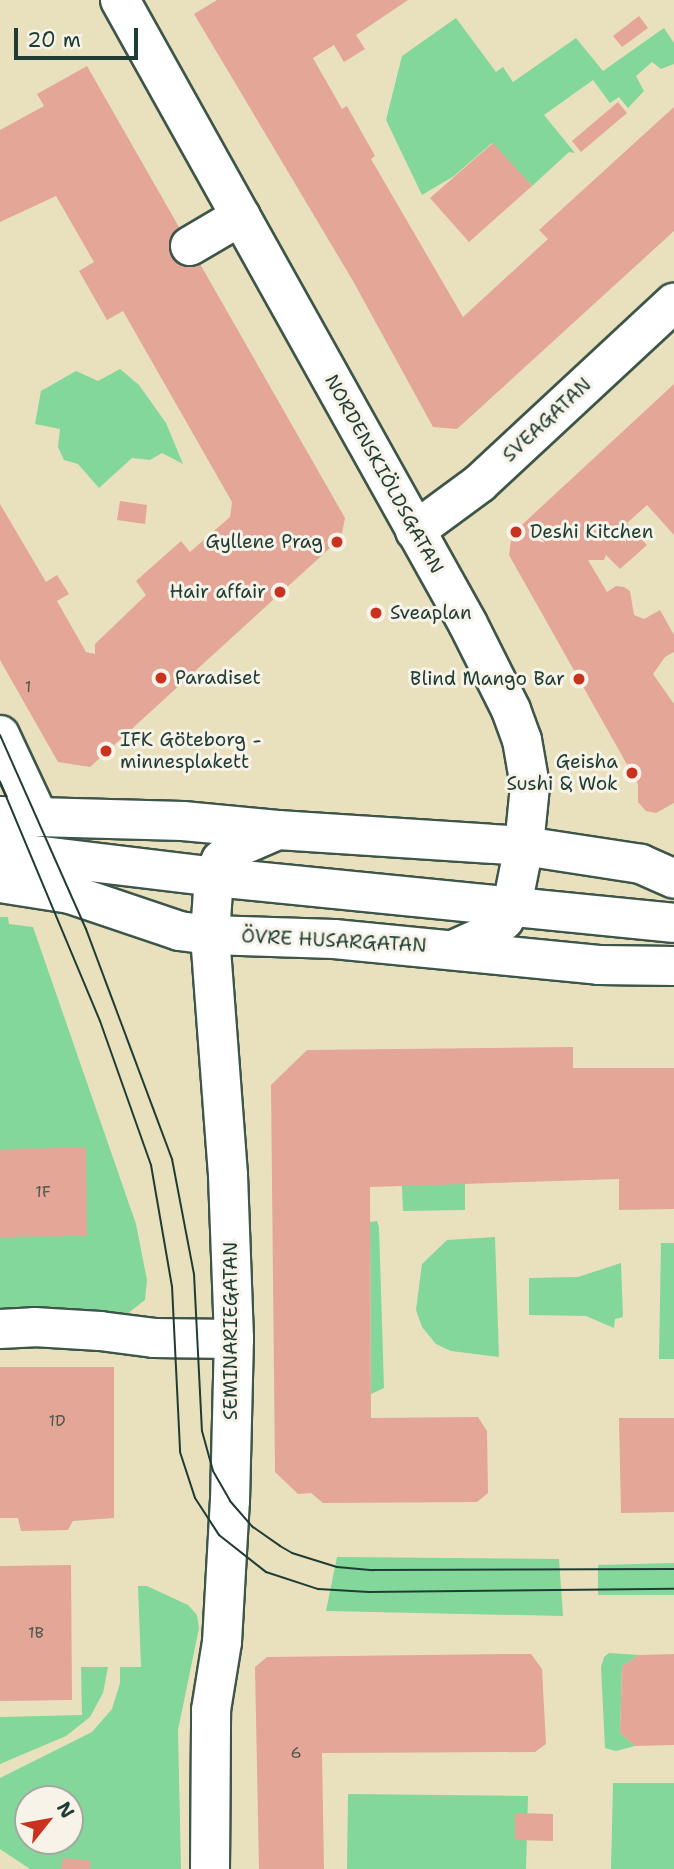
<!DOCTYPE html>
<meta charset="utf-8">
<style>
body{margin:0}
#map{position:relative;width:674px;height:1869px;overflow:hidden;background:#e9e1bd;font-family:"Shantell Sans",sans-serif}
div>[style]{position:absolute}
.green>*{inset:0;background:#83d79a}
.building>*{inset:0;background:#e3a697}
.roads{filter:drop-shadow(2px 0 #3d5649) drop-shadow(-2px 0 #3d5649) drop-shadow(0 2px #3d5649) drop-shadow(0 -2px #3d5649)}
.minor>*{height:38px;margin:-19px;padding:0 19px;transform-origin:19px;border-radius:19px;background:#fff}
.major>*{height:38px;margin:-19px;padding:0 19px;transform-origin:19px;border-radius:19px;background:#fff}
.tram>*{height:2px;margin:-1px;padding:0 1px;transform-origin:1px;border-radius:1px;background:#1f3d34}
.dots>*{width:19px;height:19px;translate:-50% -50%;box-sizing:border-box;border:4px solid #f7f3e8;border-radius:50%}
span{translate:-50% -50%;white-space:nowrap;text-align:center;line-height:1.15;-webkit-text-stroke:6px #f7f3e8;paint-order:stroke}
.number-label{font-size:16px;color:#50574d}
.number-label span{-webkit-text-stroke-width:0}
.street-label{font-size:19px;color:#1f3d34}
.poi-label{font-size:19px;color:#1f3d34}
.left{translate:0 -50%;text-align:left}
.right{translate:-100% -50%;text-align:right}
.north{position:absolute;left:14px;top:1785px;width:70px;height:70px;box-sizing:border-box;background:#f7f3e8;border:2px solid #a1aaa0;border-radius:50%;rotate:59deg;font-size:19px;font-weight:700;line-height:28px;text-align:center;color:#1f3d34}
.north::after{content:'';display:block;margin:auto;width:24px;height:32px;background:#c8321e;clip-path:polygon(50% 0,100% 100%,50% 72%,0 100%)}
.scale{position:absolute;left:14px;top:28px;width:124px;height:32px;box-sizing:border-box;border:4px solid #1f3d34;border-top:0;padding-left:9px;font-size:21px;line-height:24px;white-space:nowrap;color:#1f3d34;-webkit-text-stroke:5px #f7f3e8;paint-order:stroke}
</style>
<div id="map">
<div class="green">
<div style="clip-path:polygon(456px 18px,496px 72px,503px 67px,513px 82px,576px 38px,603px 71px,664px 28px,674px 43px,674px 64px,661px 69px,652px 62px,636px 76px,644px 91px,628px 108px,619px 97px,610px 103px,593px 80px,544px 115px,575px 153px,569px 152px,532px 186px,492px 143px,454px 176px,422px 195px,386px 120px,402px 56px)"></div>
<div style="clip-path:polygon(120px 369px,139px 385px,166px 423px,183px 464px,162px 453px,150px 460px,132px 458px,99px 488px,78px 464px,64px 460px,58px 447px,60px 429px,35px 424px,41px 391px,76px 371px,98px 381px)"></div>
<div style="clip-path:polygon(0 917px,8px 917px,9px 924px,33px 927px,136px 1224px,147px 1280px,145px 1300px,127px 1314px,99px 1310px,0 1309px)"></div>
<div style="clip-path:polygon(465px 1183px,465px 1210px,403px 1211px,402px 1185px)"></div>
<div style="clip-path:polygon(377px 1221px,379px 1227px,384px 1388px,371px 1394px,370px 1222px)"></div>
<div style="clip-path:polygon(495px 1237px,499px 1357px,451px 1351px,436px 1344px,422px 1327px,416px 1310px,422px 1264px,447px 1240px)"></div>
<div style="clip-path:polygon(661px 1243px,674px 1243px,674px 1359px,659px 1359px)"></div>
<div style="clip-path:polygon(621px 1263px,623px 1317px,615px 1319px,614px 1328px,586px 1316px,529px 1315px,529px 1278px,578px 1277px)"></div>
<div style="clip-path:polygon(337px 1557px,559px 1559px,563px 1616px,326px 1611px)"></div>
<div style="clip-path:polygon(674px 1563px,674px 1595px,598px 1595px,598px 1565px)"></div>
<div style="clip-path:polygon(evenodd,138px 1586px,147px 1586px,188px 1605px,197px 1615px,199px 1628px,178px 1730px,181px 1869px,30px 1869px,0 1849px,0 1778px,92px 1732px,112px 1709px,120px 1683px,120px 1667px,141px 1667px,138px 1586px,28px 1799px,70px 1799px,70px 1841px,28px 1841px,28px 1799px)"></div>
<div style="clip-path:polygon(609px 1653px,639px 1655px,622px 1666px,620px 1733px,635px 1746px,616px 1751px,605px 1748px,601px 1667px,604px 1657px)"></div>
<div style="clip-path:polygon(81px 1667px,108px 1667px,103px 1693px,90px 1717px,66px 1736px,0 1764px,0 1717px,82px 1715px)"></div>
<div style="clip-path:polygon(613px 1783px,674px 1783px,674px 1869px,611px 1869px)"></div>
<div style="clip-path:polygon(348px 1794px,528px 1796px,526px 1869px,347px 1869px)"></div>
</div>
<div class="building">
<div style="clip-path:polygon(217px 0,408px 0,356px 35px,365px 49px,344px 62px,334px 45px,313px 58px,342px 109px,347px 106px,375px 156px,371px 159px,463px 317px,548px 239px,539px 230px,674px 107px,674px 231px,457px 429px,433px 427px,353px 281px,194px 14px)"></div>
<div style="clip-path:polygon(639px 16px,648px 28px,622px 47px,613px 36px)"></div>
<div style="clip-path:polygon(87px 66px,345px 518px,341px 538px,90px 767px,58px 762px,0 660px,0 504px,46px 582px,57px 575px,69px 594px,57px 601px,86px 652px,95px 654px,95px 644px,146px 595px,136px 581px,181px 541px,190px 552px,230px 517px,232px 502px,123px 311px,107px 320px,79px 271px,94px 262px,56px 196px,0 222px,0 130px,44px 106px,37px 94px)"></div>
<div style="clip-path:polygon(618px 102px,627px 113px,581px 152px,572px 141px)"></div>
<div style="clip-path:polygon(493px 143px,532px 186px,469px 242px,430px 198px)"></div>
<div style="clip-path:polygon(674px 384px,674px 535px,647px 505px,627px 523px,647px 545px,620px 569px,606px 555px,604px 560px,588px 560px,607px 592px,616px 586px,624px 587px,630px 591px,634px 615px,644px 619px,660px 610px,674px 635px,674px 652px,665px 657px,653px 674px,674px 704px,674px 803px,656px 813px,646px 811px,638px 802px,638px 784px,509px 555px,512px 534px)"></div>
<div style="clip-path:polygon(120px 501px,147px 505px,145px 524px,117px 520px)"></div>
<div style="clip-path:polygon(573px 1047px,573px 1068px,674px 1068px,674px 1209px,619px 1210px,619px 1179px,370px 1187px,371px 1418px,478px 1417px,487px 1431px,488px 1493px,477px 1502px,323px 1503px,311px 1493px,298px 1494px,275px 1472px,271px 1085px,307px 1050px)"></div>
<div style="clip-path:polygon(66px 1148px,86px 1148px,87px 1236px,0 1237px,0 1149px)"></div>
<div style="clip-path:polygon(0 1367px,114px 1367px,114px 1518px,73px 1521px,68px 1530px,21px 1531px,18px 1518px,0 1518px)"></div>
<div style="clip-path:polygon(619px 1418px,674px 1418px,674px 1512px,621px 1513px)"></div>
<div style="clip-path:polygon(71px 1565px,72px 1700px,0 1701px,0 1566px)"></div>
<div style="clip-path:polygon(504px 1654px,531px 1654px,542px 1669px,546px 1744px,535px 1752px,322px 1753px,324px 1869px,259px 1869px,255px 1667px,267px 1657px)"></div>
<div style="clip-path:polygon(674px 1654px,674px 1745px,635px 1746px,620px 1733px,622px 1666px,639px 1655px)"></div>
<div style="clip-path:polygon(515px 1813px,553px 1814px,553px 1841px,515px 1840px)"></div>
<div style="clip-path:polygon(63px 1858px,91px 1861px,90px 1869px,61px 1869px)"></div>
</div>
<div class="roads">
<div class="minor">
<div style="left:120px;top:0;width:714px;rotate:60.85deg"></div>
<div style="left:468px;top:624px;width:96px;rotate:63.4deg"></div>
<div style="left:511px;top:710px;width:32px;rotate:70deg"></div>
<div style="left:522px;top:740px;width:47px;rotate:80.1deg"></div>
<div style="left:530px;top:786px;width:60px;rotate:95.7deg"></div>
<div style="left:190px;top:246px;width:59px;rotate:-30.5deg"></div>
<div style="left:415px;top:531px;width:81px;rotate:-36.4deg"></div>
<div style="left:480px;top:483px;width:265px;rotate:-42.9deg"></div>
<div style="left:0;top:735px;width:89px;rotate:64.9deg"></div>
<div style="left:0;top:851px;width:216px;rotate:6.9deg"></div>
<div style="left:214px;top:877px;width:462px;rotate:5.7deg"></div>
<div style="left:0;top:1329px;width:34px;rotate:-3deg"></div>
<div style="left:34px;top:1327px;width:66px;rotate:3.5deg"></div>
<div style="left:100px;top:1331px;width:54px;rotate:7.4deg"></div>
<div style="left:154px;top:1338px;width:80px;rotate:0.7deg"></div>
<div style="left:210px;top:1869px;width:159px;rotate:-89.6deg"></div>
<div style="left:211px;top:1710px;width:69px;rotate:-80.8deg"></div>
<div style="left:222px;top:1642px;width:141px;rotate:-86.8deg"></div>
<div style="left:230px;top:1501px;width:162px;rotate:-88.6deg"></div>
<div style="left:234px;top:1339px;width:164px;rotate:-92.1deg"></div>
<div style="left:228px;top:1175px;width:241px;rotate:-94.3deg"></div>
<div style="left:210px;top:935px;width:58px;rotate:-86.1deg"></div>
<div style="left:214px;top:877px;width:18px;rotate:-68deg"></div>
<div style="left:221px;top:860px;width:19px;rotate:-39deg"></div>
<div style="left:236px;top:848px;width:46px;rotate:-23.2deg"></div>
</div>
<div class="major">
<div style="left:0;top:816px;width:183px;rotate:1.6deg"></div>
<div style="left:183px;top:821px;width:95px;rotate:5.4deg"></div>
<div style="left:278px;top:830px;width:247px;rotate:3.7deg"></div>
<div style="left:524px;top:846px;width:118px;rotate:8.7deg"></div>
<div style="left:641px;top:864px;width:36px;rotate:24deg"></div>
<div style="left:0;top:883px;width:71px;rotate:8.9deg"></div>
<div style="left:70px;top:894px;width:115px;rotate:18.7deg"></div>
<div style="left:179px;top:931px;width:31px;rotate:7deg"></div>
<div style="left:210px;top:935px;width:124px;rotate:1.8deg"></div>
<div style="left:334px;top:939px;width:266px;rotate:5.6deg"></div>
<div style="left:599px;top:965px;width:75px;rotate:0.8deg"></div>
<div style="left:455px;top:949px;width:37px;rotate:-24deg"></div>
<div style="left:489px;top:934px;width:21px;rotate:-43deg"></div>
<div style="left:504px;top:920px;width:16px;rotate:-60deg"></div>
<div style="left:512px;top:906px;width:61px;rotate:-78.7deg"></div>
</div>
</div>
<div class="tram">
<div style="left:0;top:735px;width:212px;rotate:66.1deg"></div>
<div style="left:86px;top:929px;width:246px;rotate:69.5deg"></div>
<div style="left:172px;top:1159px;width:117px;rotate:79.2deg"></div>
<div style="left:194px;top:1274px;width:157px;rotate:87.1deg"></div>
<div style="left:202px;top:1431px;width:41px;rotate:74.6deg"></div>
<div style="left:213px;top:1471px;width:34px;rotate:60deg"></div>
<div style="left:230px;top:1501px;width:35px;rotate:49deg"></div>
<div style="left:253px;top:1527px;width:33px;rotate:35deg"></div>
<div style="left:280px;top:1546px;width:14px;rotate:30deg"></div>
<div style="left:292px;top:1553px;width:47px;rotate:17.3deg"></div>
<div style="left:337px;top:1567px;width:36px;rotate:5deg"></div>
<div style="left:373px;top:1570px;width:301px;rotate:-0.2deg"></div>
<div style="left:0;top:782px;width:259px;rotate:67.3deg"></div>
<div style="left:100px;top:1021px;width:153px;rotate:70.5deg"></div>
<div style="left:151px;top:1165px;width:123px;rotate:80.2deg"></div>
<div style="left:172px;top:1286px;width:166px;rotate:87.2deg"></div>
<div style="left:180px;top:1452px;width:48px;rotate:71.9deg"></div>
<div style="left:195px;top:1498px;width:44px;rotate:57deg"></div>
<div style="left:219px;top:1535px;width:60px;rotate:38.2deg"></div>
<div style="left:266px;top:1572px;width:55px;rotate:18.1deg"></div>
<div style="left:318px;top:1589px;width:51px;rotate:3.4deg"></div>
<div style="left:369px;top:1592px;width:305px;rotate:-0.6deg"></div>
</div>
<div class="dots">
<div style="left:516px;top:532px;background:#c8321e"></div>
<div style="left:337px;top:542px;background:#c8321e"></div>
<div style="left:280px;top:592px;background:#c8321e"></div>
<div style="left:376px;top:613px;background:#c8321e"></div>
<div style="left:161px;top:678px;background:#c8321e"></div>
<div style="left:579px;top:679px;background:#c8321e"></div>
<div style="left:106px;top:751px;background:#c8321e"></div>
<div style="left:632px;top:773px;background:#c8321e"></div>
</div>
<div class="number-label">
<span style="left:28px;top:687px">1</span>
<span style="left:43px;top:1192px">1F</span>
<span style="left:57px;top:1421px">1D</span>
<span style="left:36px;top:1633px">1B</span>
<span style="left:296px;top:1753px">6</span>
</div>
<div class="street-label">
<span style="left:547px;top:420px;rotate:-43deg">SVEAGATAN</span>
<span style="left:384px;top:474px;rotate:61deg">NORDENSKIÖLDSGATAN</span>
<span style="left:334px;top:941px;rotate:3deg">ÖVRE HUSARGATAN</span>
<span style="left:231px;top:1331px;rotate:-90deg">SEMINARIEGATAN</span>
</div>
<div class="poi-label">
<span class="left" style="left:530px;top:532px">Deshi Kitchen</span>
<span class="right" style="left:323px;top:542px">Gyllene Prag</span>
<span class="right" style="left:266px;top:592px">Hair affair</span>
<span class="left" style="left:390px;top:613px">Sveaplan</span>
<span class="left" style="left:175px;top:678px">Paradiset</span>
<span class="right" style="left:565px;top:679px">Blind Mango Bar</span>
<span class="left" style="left:120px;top:751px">IFK Göteborg -<br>minnesplakett</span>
<span class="right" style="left:618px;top:773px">Geisha<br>Sushi &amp; Wok</span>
</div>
<div class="north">N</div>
<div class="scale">20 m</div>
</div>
